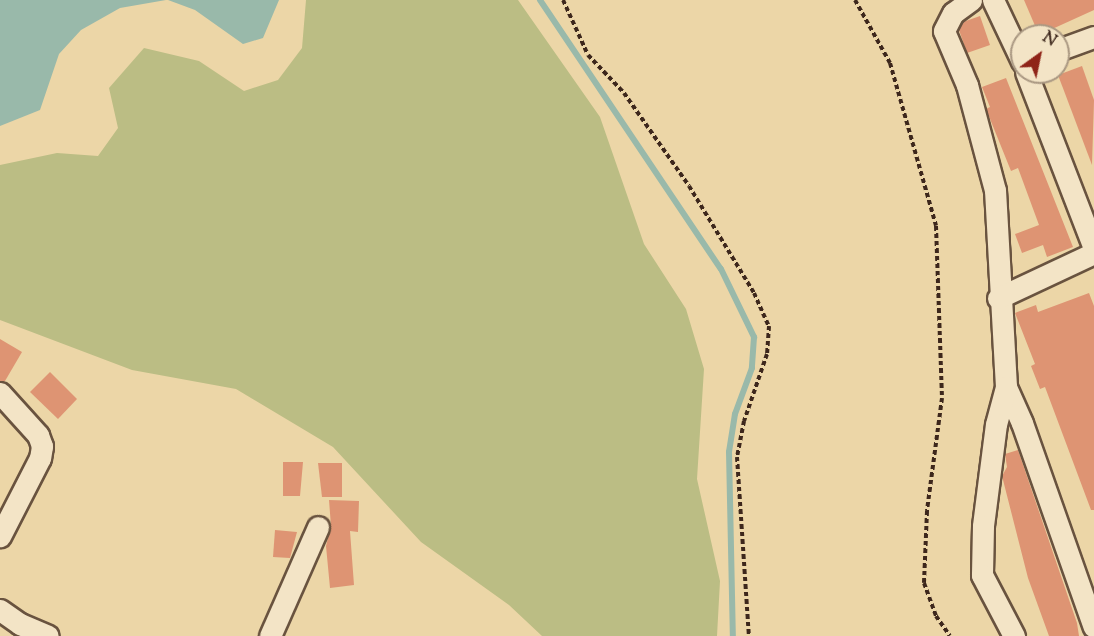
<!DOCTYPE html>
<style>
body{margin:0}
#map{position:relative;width:1094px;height:636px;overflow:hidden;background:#ecd6a7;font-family:"Sorts Mill Goudy",serif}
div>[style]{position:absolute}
.green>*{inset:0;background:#bbbd84}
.water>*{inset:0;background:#99b9aa}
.stream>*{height:6px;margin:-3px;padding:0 3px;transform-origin:3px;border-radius:3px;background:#99b9aa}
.building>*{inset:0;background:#de9473}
.path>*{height:4px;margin-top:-2px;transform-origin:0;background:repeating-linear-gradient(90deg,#3d271c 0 4.5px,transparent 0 7.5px)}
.roads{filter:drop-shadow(2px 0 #69533f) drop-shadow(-2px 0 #69533f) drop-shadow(0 2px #69533f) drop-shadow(0 -2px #69533f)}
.minor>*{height:21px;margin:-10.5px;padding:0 10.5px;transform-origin:10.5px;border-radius:10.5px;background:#f3e4c6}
span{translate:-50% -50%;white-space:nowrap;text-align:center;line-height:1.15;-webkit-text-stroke:4.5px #f3e4c6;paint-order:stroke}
.north{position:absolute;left:1010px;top:24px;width:60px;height:60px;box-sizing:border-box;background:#f3e4c6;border:2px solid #aa9882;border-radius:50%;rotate:33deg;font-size:16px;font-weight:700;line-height:24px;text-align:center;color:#3d271c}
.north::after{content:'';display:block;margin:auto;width:21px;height:27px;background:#8f2418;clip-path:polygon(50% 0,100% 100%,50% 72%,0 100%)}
</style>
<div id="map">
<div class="green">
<div style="clip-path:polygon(306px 0,518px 0,600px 117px,644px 244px,686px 309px,704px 369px,697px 479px,720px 581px,717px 636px,542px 636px,509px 605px,421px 542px,333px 447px,236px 389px,132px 370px,0 320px,0 165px,57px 153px,98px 156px,118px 128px,109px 88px,144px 48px,199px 61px,244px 91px,278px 80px,302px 48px)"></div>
</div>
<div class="water">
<div style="clip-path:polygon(0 0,166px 0,120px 8px,81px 30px,59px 54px,40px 110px,0 126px)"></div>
<div style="clip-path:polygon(168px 0,279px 0,263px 38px,243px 44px,195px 10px)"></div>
</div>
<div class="stream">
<div style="left:540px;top:0;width:324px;rotate:56.1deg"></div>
<div style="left:721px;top:269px;width:76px;rotate:64.1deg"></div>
<div style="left:754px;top:337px;width:31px;rotate:94deg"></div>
<div style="left:752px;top:368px;width:49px;rotate:110.3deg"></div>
<div style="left:735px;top:414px;width:38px;rotate:99deg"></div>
<div style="left:729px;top:452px;width:184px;rotate:88.8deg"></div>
</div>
<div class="building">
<div style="clip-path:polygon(1024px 0,1094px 0,1094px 10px,1039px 35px)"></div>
<div style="clip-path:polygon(980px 16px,990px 45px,967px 53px,959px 30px,963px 22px)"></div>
<div style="clip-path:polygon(1082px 66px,1094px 100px,1092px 165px,1058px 75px)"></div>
<div style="clip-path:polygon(1006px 78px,1073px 247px,1047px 257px,1043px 245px,1022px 253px,1015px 234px,1039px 225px,1018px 168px,1011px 171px,986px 109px,990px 107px,982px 87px)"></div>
<div style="clip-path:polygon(1089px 293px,1094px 306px,1094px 510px,1091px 510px,1045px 387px,1040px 389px,1031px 366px,1035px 364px,1015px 313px,1036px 305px,1038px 312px)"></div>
<div style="clip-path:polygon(0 339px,22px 352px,5px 381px,0 381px)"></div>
<div style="clip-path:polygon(50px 372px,77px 399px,58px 419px,30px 392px)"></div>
<div style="clip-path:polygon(1018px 450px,1077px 623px,1079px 636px,1049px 636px,1028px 578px,1002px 476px,1007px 467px,1005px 454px)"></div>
<div style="clip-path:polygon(283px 462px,303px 462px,300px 496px,283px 496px)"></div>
<div style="clip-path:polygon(318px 463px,342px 463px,342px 497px,322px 497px)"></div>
<div style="clip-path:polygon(329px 500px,359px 501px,358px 532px,350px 531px,354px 585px,330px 588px,326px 546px,331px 526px)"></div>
<div style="clip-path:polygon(275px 530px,297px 532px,290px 558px,273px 557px)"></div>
</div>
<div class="path">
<div style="left:563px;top:0;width:60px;rotate:65.6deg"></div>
<div style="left:588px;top:55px;width:52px;rotate:46.5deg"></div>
<div style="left:624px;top:93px;width:113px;rotate:55deg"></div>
<div style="left:689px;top:186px;width:125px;rotate:58.7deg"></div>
<div style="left:754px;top:293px;width:36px;rotate:66deg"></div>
<div style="left:769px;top:326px;width:28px;rotate:94deg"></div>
<div style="left:767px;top:354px;width:71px;rotate:108.9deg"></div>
<div style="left:744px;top:421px;width:37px;rotate:101deg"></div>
<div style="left:737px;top:457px;width:179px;rotate:86.2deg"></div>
<div style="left:855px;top:0;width:72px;rotate:60.9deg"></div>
<div style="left:890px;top:63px;width:169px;rotate:74.2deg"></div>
<div style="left:936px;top:226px;width:172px;rotate:88deg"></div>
<div style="left:942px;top:398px;width:114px;rotate:97.6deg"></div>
<div style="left:927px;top:511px;width:72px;rotate:92.4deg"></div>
<div style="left:924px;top:583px;width:35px;rotate:70deg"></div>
<div style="left:936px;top:616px;width:24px;rotate:55deg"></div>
</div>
<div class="roads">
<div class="minor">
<div style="left:971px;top:0;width:22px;rotate:144deg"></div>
<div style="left:953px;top:13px;width:20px;rotate:117deg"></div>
<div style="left:944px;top:31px;width:59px;rotate:66.9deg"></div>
<div style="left:967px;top:85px;width:109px;rotate:75.1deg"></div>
<div style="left:995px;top:190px;width:197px;rotate:86.8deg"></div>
<div style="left:1006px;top:387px;width:39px;rotate:66deg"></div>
<div style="left:1022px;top:423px;width:216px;rotate:70.6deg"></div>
<div style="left:993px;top:0;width:68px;rotate:64.6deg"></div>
<div style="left:1058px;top:50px;width:38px;rotate:-20deg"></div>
<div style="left:1026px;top:72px;width:189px;rotate:68.9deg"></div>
<div style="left:998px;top:298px;width:106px;rotate:-25.1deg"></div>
<div style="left:1006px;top:387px;width:38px;rotate:105deg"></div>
<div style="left:996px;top:424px;width:103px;rotate:97.3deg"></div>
<div style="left:983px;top:526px;width:49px;rotate:91.2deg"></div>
<div style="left:982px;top:575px;width:69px;rotate:62.3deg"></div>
<div style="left:0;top:393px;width:57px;rotate:47.9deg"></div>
<div style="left:38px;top:435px;width:12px;rotate:70deg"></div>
<div style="left:42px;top:446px;width:12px;rotate:99deg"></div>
<div style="left:40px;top:458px;width:88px;rotate:117.1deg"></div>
<div style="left:0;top:610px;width:24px;rotate:35deg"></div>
<div style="left:20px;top:624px;width:30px;rotate:23deg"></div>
<div style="left:270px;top:636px;width:119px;rotate:-66.2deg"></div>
</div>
</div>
<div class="north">N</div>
</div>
